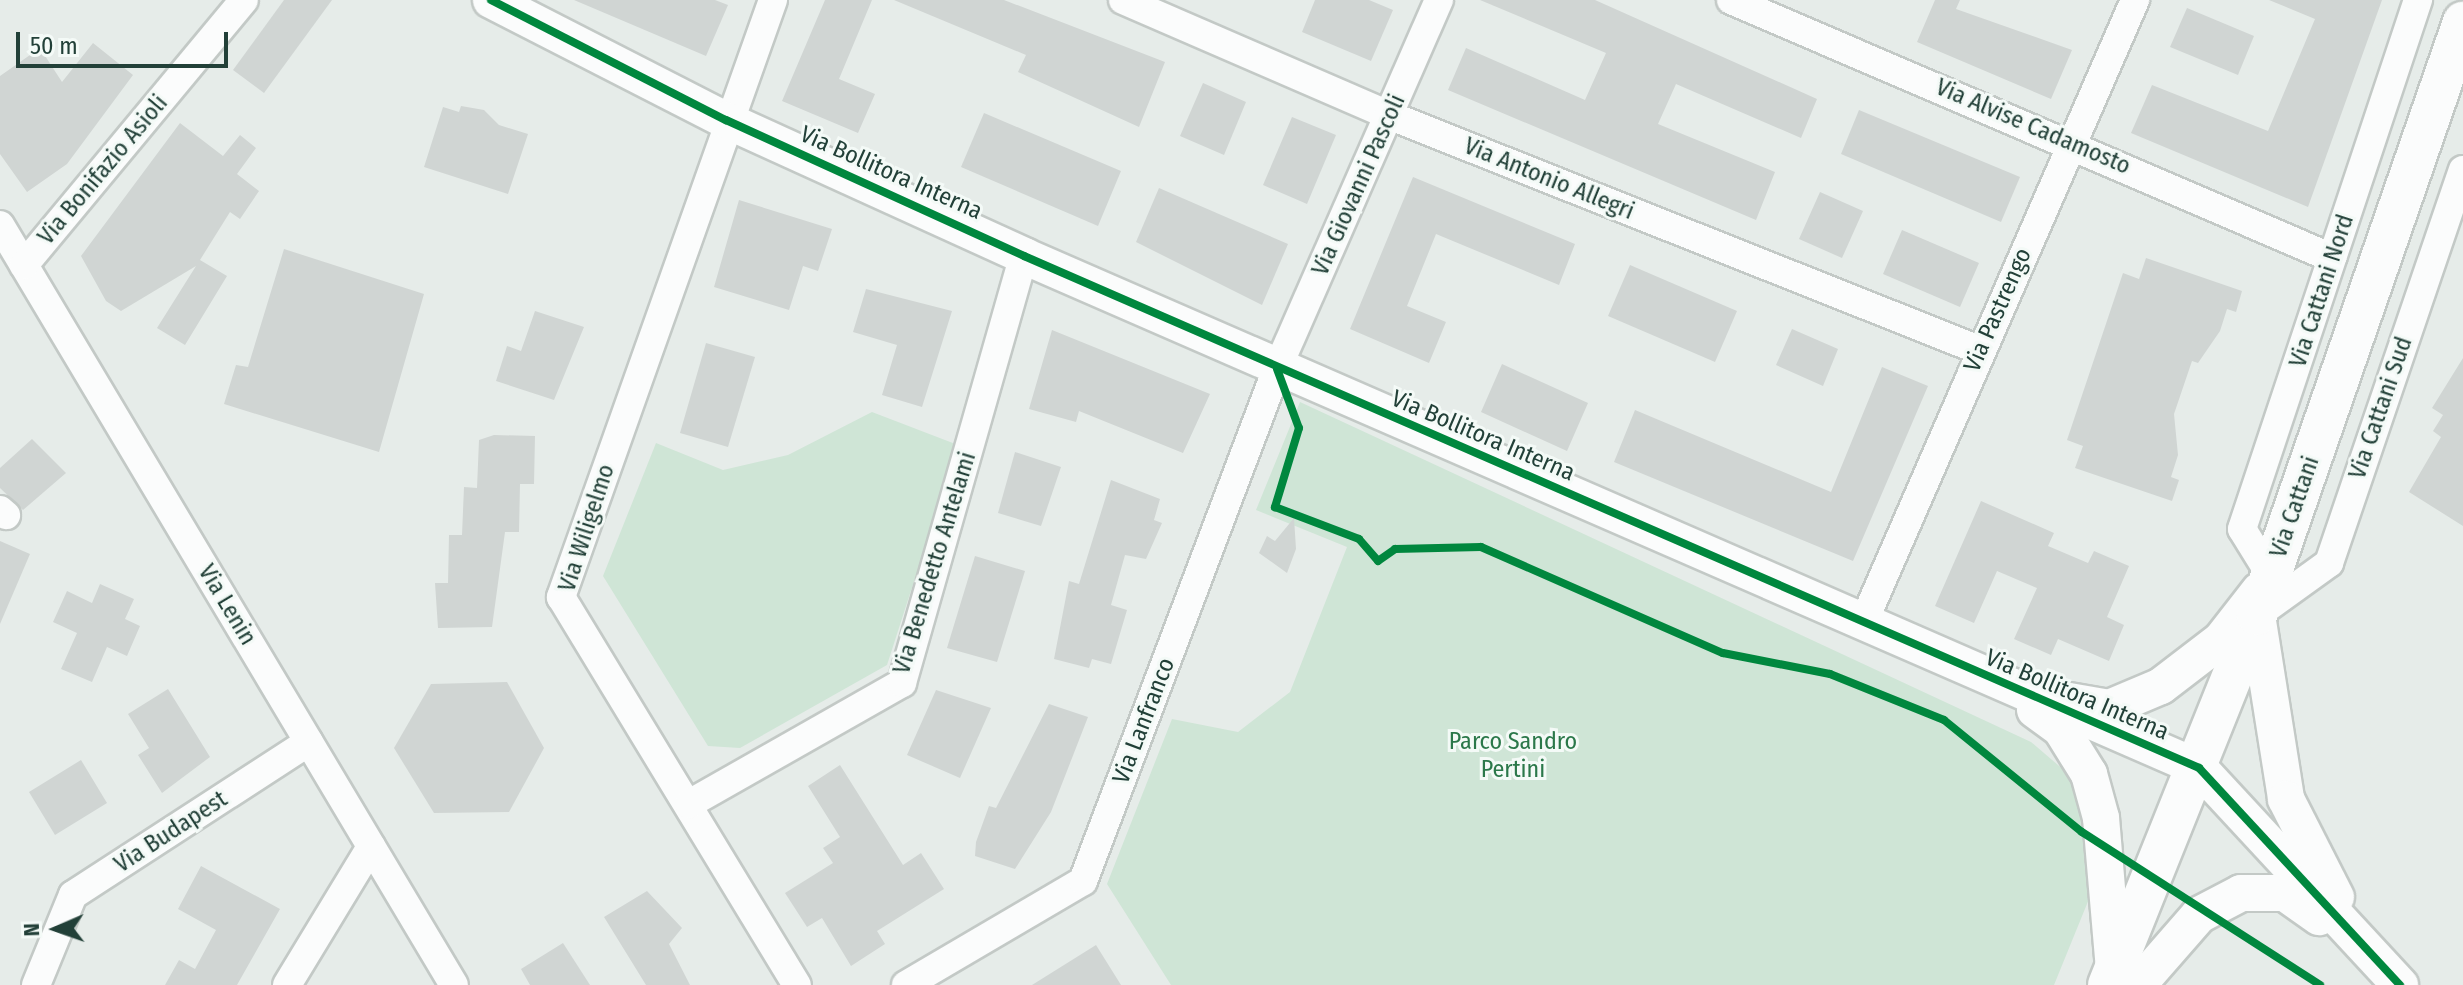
<!DOCTYPE html>
<style>
body{margin:0}
#map{position:relative;width:2463px;height:985px;overflow:hidden;background:#e6ece9;font-family:"Fira Sans Condensed",sans-serif}
div>[style]{position:absolute}
.green>*{inset:0;background:#cfe5d6}
.building>*{inset:0;background:#d0d5d3}
.roads{filter:drop-shadow(2px 0 #c3c9c6) drop-shadow(-2px 0 #c3c9c6) drop-shadow(0 2px #c3c9c6) drop-shadow(0 -2px #c3c9c6)}
.minor>*{height:28px;margin:-14px;padding:0 14px;transform-origin:14px;border-radius:14px;background:#fbfcfc}
.tertiary>*{height:36px;margin:-18px;padding:0 18px;transform-origin:18px;border-radius:18px;background:#fbfcfc}
.secondary>*{height:40px;margin:-20px;padding:0 20px;transform-origin:20px;border-radius:20px;background:#fbfcfc}
.cycleway>*{height:8px;margin:-4px;padding:0 4px;transform-origin:4px;border-radius:4px;background:#00873e}
span{translate:-50% -50%;white-space:nowrap;text-align:center;line-height:1.15;-webkit-text-stroke:6px #f4faf7;paint-order:stroke}
.street-label{font-size:24px;color:#224038}
.park-label{font-size:24px;color:#2b784a}
.north{position:absolute;left:16px;top:889px;width:80px;height:80px;-webkit-text-stroke:6px #f4faf7;paint-order:stroke;rotate:268deg;font-size:22px;font-weight:700;line-height:32px;text-align:center;color:#224038}
.north::after{content:'';display:block;margin:auto;width:28px;height:36px;background:#224038;clip-path:polygon(50% 0,100% 100%,50% 72%,0 100%)}
.scale{position:absolute;left:16px;top:32px;width:212px;height:36px;box-sizing:border-box;border:4px solid #224038;border-top:0;padding-left:10px;font-size:24px;line-height:28px;white-space:nowrap;color:#224038;-webkit-text-stroke:6px #f4faf7;paint-order:stroke}
</style>
<div id="map">
<div class="green">
<div style="clip-path:polygon(1300px 402px,2031px 742px,2072px 777px,2088px 811px,2089px 899px,2054px 985px,1171px 985px,1107px 884px,1172px 719px,1238px 732px,1290px 692px,1347px 547px,1256px 510px)"></div>
<div style="clip-path:polygon(872px 412px,958px 445px,887px 665px,740px 748px,708px 746px,603px 576px,656px 443px,723px 470px,788px 455px)"></div>
</div>
<div class="building">
<div style="clip-path:polygon(284px 0,332px 0,264px 93px,233px 70px)"></div>
<div style="clip-path:polygon(574px 0,715px 0,728px 5px,706px 56px)"></div>
<div style="clip-path:polygon(825px 0,872px 0,839px 79px,875px 94px,858px 133px,782px 101px)"></div>
<div style="clip-path:polygon(894px 0,1004px 0,1165px 62px,1139px 127px,1018px 72px,1026px 55px)"></div>
<div style="clip-path:polygon(1315px 0,1369px 0,1393px 10px,1371px 61px,1302px 32px)"></div>
<div style="clip-path:polygon(1480px 0,1595px 0,1817px 99px,1801px 138px,1676px 84px,1658px 124px,1775px 172px,1756px 220px,1448px 90px,1466px 48px,1585px 100px,1606px 53px)"></div>
<div style="clip-path:polygon(1935px 0,1960px 0,1956px 9px,2072px 50px,2051px 99px,1917px 42px)"></div>
<div style="clip-path:polygon(2269px 0,2382px 0,2308px 207px,2131px 133px,2152px 85px,2268px 131px,2315px 19px)"></div>
<div style="clip-path:polygon(2187px 8px,2254px 36px,2238px 75px,2170px 47px)"></div>
<div style="clip-path:polygon(93px 43px,133px 75px,67px 164px,27px 192px,0 154px,0 76px,40px 48px,62px 82px)"></div>
<div style="clip-path:polygon(1203px 83px,1246px 102px,1224px 155px,1180px 136px)"></div>
<div style="clip-path:polygon(461px 106px,484px 110px,499px 125px,528px 134px,508px 194px,424px 167px,443px 107px,459px 112px)"></div>
<div style="clip-path:polygon(1859px 110px,2020px 177px,2001px 222px,1841px 154px)"></div>
<div style="clip-path:polygon(984px 113px,1121px 171px,1098px 226px,961px 167px)"></div>
<div style="clip-path:polygon(1292px 117px,1336px 135px,1307px 204px,1263px 185px)"></div>
<div style="clip-path:polygon(180px 123px,223px 156px,240px 135px,256px 148px,237px 174px,259px 191px,240px 219px,230px 212px,200px 260px,227px 276px,185px 345px,157px 328px,196px 266px,121px 311px,106px 301px,81px 256px)"></div>
<div style="clip-path:polygon(1413px 177px,1575px 244px,1559px 285px,1436px 234px,1407px 306px,1446px 322px,1429px 363px,1350px 329px)"></div>
<div style="clip-path:polygon(1159px 188px,1288px 244px,1262px 305px,1136px 242px)"></div>
<div style="clip-path:polygon(1820px 192px,1863px 211px,1842px 258px,1799px 239px)"></div>
<div style="clip-path:polygon(739px 200px,832px 229px,818px 271px,803px 266px,789px 310px,714px 287px)"></div>
<div style="clip-path:polygon(1902px 230px,1979px 263px,1960px 307px,1883px 274px)"></div>
<div style="clip-path:polygon(284px 249px,424px 294px,379px 452px,224px 404px,236px 365px,248px 367px)"></div>
<div style="clip-path:polygon(2146px 258px,2242px 291px,2236px 312px,2227px 309px,2220px 331px,2198px 363px,2192px 361px,2174px 414px,2178px 455px,2171px 477px,2179px 480px,2172px 501px,2075px 468px,2083px 446px,2067px 440px,2123px 273px,2139px 279px)"></div>
<div style="clip-path:polygon(1630px 265px,1737px 311px,1715px 362px,1608px 316px)"></div>
<div style="clip-path:polygon(866px 289px,952px 311px,922px 407px,882px 395px,897px 345px,853px 332px)"></div>
<div style="clip-path:polygon(535px 311px,584px 327px,554px 400px,496px 381px,507px 346px,521px 351px)"></div>
<div style="clip-path:polygon(1792px 329px,1838px 349px,1823px 386px,1776px 365px)"></div>
<div style="clip-path:polygon(1052px 330px,1210px 394px,1183px 453px,1079px 411px,1076px 422px,1029px 409px)"></div>
<div style="clip-path:polygon(706px 343px,755px 357px,728px 447px,680px 433px)"></div>
<div style="clip-path:polygon(2463px 358px,2463px 526px,2409px 492px,2441px 437px,2433px 431px,2443px 415px,2432px 408px)"></div>
<div style="clip-path:polygon(1502px 364px,1588px 403px,1567px 451px,1481px 412px)"></div>
<div style="clip-path:polygon(1882px 367px,1928px 386px,1853px 561px,1614px 462px,1635px 410px,1831px 492px)"></div>
<div style="clip-path:polygon(494px 435px,535px 436px,534px 484px,520px 484px,519px 532px,505px 532px,492px 627px,438px 628px,435px 583px,448px 583px,449px 535px,462px 535px,464px 487px,477px 488px,479px 440px)"></div>
<div style="clip-path:polygon(32px 439px,66px 473px,23px 510px,0 488px,0 468px)"></div>
<div style="clip-path:polygon(1015px 452px,1061px 467px,1041px 526px,998px 513px)"></div>
<div style="clip-path:polygon(1111px 480px,1160px 499px,1154px 520px,1162px 523px,1146px 559px,1125px 555px,1111px 605px,1127px 610px,1111px 664px,1092px 659px,1089px 668px,1054px 659px,1069px 581px,1079px 584px)"></div>
<div style="clip-path:polygon(1981px 501px,2054px 533px,2048px 546px,2088px 563px,2094px 551px,2129px 566px,2107px 617px,2124px 625px,2109px 661px,2058px 639px,2051px 655px,2014px 639px,2037px 588px,1997px 571px,1974px 623px,1935px 606px)"></div>
<div style="clip-path:polygon(1294px 518px,1296px 549px,1287px 573px,1259px 553px,1267px 536px,1275px 541px)"></div>
<div style="clip-path:polygon(0 541px,30px 554px,0 624px)"></div>
<div style="clip-path:polygon(975px 556px,1025px 571px,997px 662px,947px 648px)"></div>
<div style="clip-path:polygon(100px 584px,134px 599px,125px 619px,140px 626px,127px 656px,107px 647px,92px 682px,61px 669px,77px 633px,53px 622px,67px 591px,92px 603px)"></div>
<div style="clip-path:polygon(507px 682px,544px 748px,509px 812px,434px 813px,394px 748px,431px 684px)"></div>
<div style="clip-path:polygon(168px 689px,210px 757px,162px 793px,138px 755px,149px 748px,128px 714px)"></div>
<div style="clip-path:polygon(936px 690px,991px 708px,960px 778px,907px 755px)"></div>
<div style="clip-path:polygon(1049px 704px,1088px 717px,1051px 812px,1015px 869px,975px 856px,976px 842px,989px 806px,996px 808px)"></div>
<div style="clip-path:polygon(81px 760px,107px 803px,55px 835px,29px 792px)"></div>
<div style="clip-path:polygon(840px 765px,903px 865px,921px 853px,944px 889px,877px 931px,885px 944px,851px 966px,822px 918px,807px 927px,785px 893px,833px 863px,823px 848px,840px 837px,808px 786px)"></div>
<div style="clip-path:polygon(201px 866px,280px 909px,237px 985px,165px 985px,179px 960px,195px 969px,216px 930px,178px 909px)"></div>
<div style="clip-path:polygon(647px 891px,682px 928px,669px 944px,690px 985px,646px 985px,604px 917px)"></div>
<div style="clip-path:polygon(563px 943px,590px 985px,530px 985px,521px 969px)"></div>
<div style="clip-path:polygon(1096px 945px,1121px 985px,1032px 985px)"></div>
</div>
<div class="roads">
<div class="minor">
<div style="left:773px;top:0;width:634px;rotate:109.55deg"></div>
<div style="left:561px;top:597px;width:454px;rotate:58.7deg"></div>
<div style="left:1123px;top:0;width:292px;rotate:23.4deg"></div>
<div style="left:1391px;top:116px;width:633px;rotate:21.7deg"></div>
<div style="left:1731px;top:0;width:654px;rotate:23.23deg"></div>
<div style="left:0;top:225px;width:885px;rotate:59.15deg"></div>
<div style="left:24px;top:265px;width:344px;rotate:-50.3deg"></div>
<div style="left:0;top:510px;width:8px;rotate:40deg"></div>
<div style="left:2271px;top:576px;width:55px;rotate:-121.7deg"></div>
<div style="left:2242px;top:529px;width:558px;rotate:-71.6deg"></div>
<div style="left:2257px;top:615px;width:89px;rotate:-35.8deg"></div>
<div style="left:2329px;top:563px;width:415px;rotate:-71.2deg"></div>
<div style="left:1864px;top:621px;width:678px;rotate:-66.42deg"></div>
<div style="left:689px;top:804px;width:245px;rotate:-29.6deg"></div>
<div style="left:902px;top:683px;width:444px;rotate:-74.1deg"></div>
<div style="left:36px;top:985px;width:97px;rotate:-67.7deg"></div>
<div style="left:73px;top:895px;width:281px;rotate:-33deg"></div>
<div style="left:287px;top:985px;width:162px;rotate:-58.7deg"></div>
<div style="left:906px;top:985px;width:205px;rotate:-30.4deg"></div>
<div style="left:1083px;top:881px;width:548px;rotate:-69.25deg"></div>
<div style="left:1277px;top:369px;width:403px;rotate:-66.3deg"></div>
</div>
<div class="tertiary">
<div style="left:491px;top:0;width:264px;rotate:27.1deg"></div>
<div style="left:726px;top:120px;width:328px;rotate:24.5deg"></div>
<div style="left:1024px;top:256px;width:1282px;rotate:23.54deg"></div>
<div style="left:2199px;top:768px;width:296px;rotate:47.2deg"></div>
<div style="left:2257px;top:615px;width:186px;rotate:81deg"></div>
<div style="left:2286px;top:799px;width:110px;rotate:63deg"></div>
<div style="left:2069px;top:701px;width:41px;rotate:9.9deg"></div>
<div style="left:2109px;top:708px;width:56px;rotate:-22.9deg"></div>
<div style="left:2161px;top:686px;width:76px;rotate:-37.5deg"></div>
<div style="left:2221px;top:640px;width:63px;rotate:-52deg"></div>
<div style="left:2035px;top:710px;width:32px;rotate:36deg"></div>
<div style="left:2061px;top:729px;width:53px;rotate:58.1deg"></div>
<div style="left:2089px;top:774px;width:46px;rotate:74.7deg"></div>
<div style="left:2101px;top:818px;width:152px;rotate:85.1deg"></div>
<div style="left:2138px;top:985px;width:93px;rotate:-48.9deg"></div>
<div style="left:2199px;top:915px;width:47px;rotate:-27.6deg"></div>
<div style="left:2241px;top:893px;width:44px"></div>
<div style="left:2285px;top:893px;width:42px;rotate:35.2deg"></div>
</div>
<div class="secondary">
<div style="left:2108px;top:985px;width:399px;rotate:-68.1deg"></div>
<div style="left:2257px;top:615px;width:628px;rotate:-70.84deg"></div>
</div>
</div>
<div class="cycleway">
<div style="left:491px;top:0;width:264px;rotate:27.1deg"></div>
<div style="left:726px;top:120px;width:328px;rotate:24.5deg"></div>
<div style="left:1024px;top:256px;width:1282px;rotate:23.54deg"></div>
<div style="left:2199px;top:768px;width:296px;rotate:47.2deg"></div>
<div style="left:1277px;top:369px;width:63px;rotate:69.6deg"></div>
<div style="left:1299px;top:428px;width:83px;rotate:106.9deg"></div>
<div style="left:1275px;top:507px;width:90px;rotate:20.9deg"></div>
<div style="left:1359px;top:539px;width:29px;rotate:49deg"></div>
<div style="left:1378px;top:561px;width:21px;rotate:-35deg"></div>
<div style="left:1395px;top:549px;width:86px;rotate:-1.3deg"></div>
<div style="left:1481px;top:547px;width:264px;rotate:23.7deg"></div>
<div style="left:1723px;top:653px;width:109px;rotate:11.1deg"></div>
<div style="left:1830px;top:674px;width:123px;rotate:22deg"></div>
<div style="left:1944px;top:720px;width:178px;rotate:39.1deg"></div>
<div style="left:2082px;top:832px;width:283px;rotate:32.7deg"></div>
</div>
<div class="street-label">
<span style="left:2033px;top:127px;rotate:23deg">Via Alvise Cadamosto</span>
<span style="left:103px;top:170px;rotate:-50deg">Via Bonifazio Asioli</span>
<span style="left:891px;top:173px;rotate:24deg">Via Bollitora Interna</span>
<span style="left:1549px;top:179px;rotate:22deg">Via Antonio Allegri</span>
<span style="left:1359px;top:185px;rotate:-66deg">Via Giovanni Pascoli</span>
<span style="left:2322px;top:291px;rotate:-72deg">Via Cattani Nord</span>
<span style="left:1998px;top:310px;rotate:-66deg">Via Pastrengo</span>
<span style="left:2381px;top:408px;rotate:-71deg">Via Cattani Sud</span>
<span style="left:1483px;top:436px;rotate:23deg">Via Bollitora Interna</span>
<span style="left:2295px;top:507px;rotate:-71deg">Via Cattani</span>
<span style="left:587px;top:528px;rotate:-72deg">Via Wiligelmo</span>
<span style="left:935px;top:563px;rotate:-73deg">Via Benedetto Antelami</span>
<span style="left:227px;top:605px;rotate:59deg">Via Lenin</span>
<span style="left:2077px;top:695px;rotate:23deg">Via Bollitora Interna</span>
<span style="left:1144px;top:721px;rotate:-69deg">Via Lanfranco</span>
<span style="left:171px;top:832px;rotate:-33deg">Via Budapest</span>
</div>
<div class="park-label">
<span style="left:1513px;top:756px">Parco Sandro<br>Pertini</span>
</div>
<div class="north">N</div>
<div class="scale">50 m</div>
</div>
